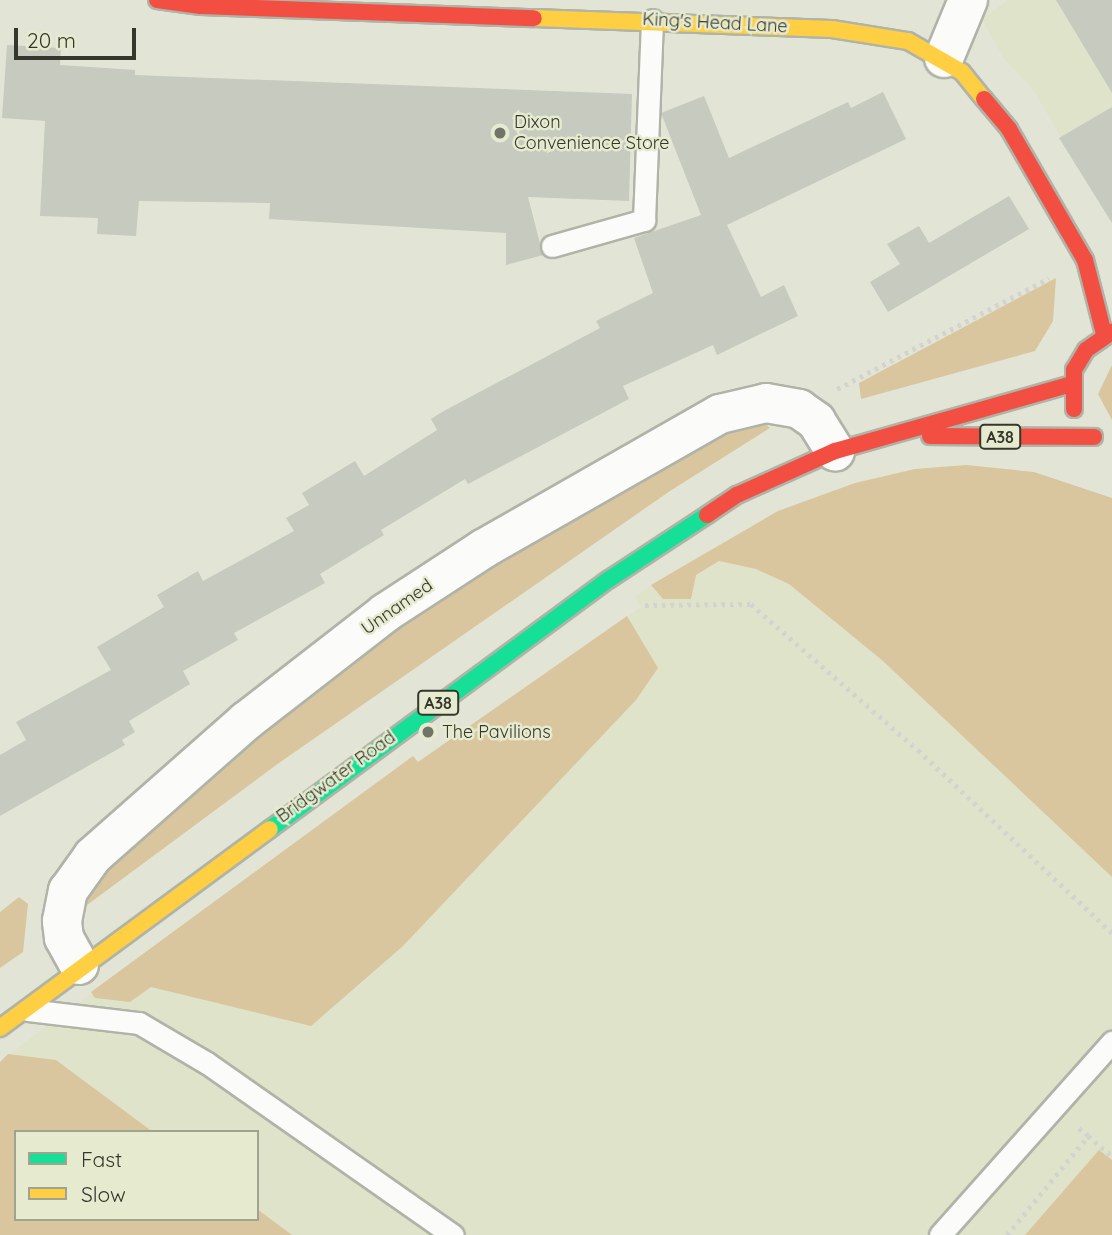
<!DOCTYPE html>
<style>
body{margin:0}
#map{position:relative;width:1112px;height:1235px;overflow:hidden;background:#e2e5d6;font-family:Quicksand,sans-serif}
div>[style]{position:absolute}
.built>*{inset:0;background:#dfe3ca}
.green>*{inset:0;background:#dac69e}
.building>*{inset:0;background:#c6cabf}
.path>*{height:4.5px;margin-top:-2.25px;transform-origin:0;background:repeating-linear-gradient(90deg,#d3d4cf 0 3.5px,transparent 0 8.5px)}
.roads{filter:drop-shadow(2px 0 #b0b3a7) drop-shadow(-2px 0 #b0b3a7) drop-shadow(0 2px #b0b3a7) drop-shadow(0 -2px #b0b3a7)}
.lane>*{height:21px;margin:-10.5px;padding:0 10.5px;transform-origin:10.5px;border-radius:10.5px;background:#fbfbf9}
.street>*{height:38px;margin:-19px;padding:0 19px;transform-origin:19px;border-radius:19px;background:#fbfbf9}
.fast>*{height:16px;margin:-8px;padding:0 8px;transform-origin:8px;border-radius:8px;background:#16e098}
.slow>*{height:16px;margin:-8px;padding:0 8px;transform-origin:8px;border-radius:8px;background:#ffcf43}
.jam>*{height:16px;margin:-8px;padding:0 8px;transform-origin:8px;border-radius:8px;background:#f24e42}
.dots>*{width:19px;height:19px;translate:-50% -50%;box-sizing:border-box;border:4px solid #e6ebd0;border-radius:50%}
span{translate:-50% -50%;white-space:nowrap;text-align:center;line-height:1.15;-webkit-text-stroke:5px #e6ebd0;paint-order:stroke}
.shield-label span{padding:2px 5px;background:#e6ebd0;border:2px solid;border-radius:5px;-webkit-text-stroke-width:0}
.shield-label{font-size:16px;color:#35372d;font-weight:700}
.street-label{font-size:18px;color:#35372d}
.poi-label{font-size:18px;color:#35372d}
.left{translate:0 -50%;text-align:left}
.legend{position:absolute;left:14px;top:1130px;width:245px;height:91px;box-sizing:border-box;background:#e6ebd0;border:2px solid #9fa38f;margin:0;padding:9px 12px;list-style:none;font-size:21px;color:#35372d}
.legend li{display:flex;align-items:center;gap:14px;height:35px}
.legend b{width:35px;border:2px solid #9fa38f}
.scale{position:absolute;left:14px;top:28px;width:122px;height:32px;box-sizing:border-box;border:4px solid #35372d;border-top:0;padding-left:9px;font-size:21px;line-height:24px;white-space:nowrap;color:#35372d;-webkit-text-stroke:5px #e6ebd0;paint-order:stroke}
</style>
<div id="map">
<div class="built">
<div style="clip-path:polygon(1008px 0,1112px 0,1112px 223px,1032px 88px,1004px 59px,982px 19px)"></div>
<div style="clip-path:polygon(966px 465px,1034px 472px,1112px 498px,1112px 1235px,292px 1235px,257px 1209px,257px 1132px,153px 1132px,56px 1060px,8px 1055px,413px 756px,418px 762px,641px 607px,635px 596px,686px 563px,778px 511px,855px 483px,915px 469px)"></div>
</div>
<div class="green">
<div style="clip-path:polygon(1056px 278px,1053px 321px,1035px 351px,861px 399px,859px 383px)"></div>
<div style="clip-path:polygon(1112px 365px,1112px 420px,1098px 394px)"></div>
<div style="clip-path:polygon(762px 420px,770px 428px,670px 491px,279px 763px,83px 908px,83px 886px,394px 616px,715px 429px)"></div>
<div style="clip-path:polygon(966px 465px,1034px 472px,1112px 498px,1112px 877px,883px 661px,789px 584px,756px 569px,719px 561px,696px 575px,691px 599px,663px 599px,651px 585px,778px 511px,855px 483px,915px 469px)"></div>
<div style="clip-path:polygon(627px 616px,658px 668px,636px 700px,403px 946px,311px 1026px,151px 987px,130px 1002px,95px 998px,91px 992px,413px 756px,418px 762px)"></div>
<div style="clip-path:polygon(19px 897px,28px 904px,23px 952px,0 968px,0 912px)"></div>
<div style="clip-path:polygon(8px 1054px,56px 1060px,153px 1132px,16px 1132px,16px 1219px,257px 1219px,257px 1209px,292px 1235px,0 1235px,0 1062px)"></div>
<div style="clip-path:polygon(1099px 1150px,1112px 1160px,1112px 1235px,1025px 1235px)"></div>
</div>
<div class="building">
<div style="clip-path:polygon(1056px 0,1112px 0,1112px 93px)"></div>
<div style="clip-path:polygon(7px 45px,61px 48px,60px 65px,135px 70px,135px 75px,632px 94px,629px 201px,528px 197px,543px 255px,506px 265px,506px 233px,269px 219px,270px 203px,139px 201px,136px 236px,97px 234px,98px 218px,40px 216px,45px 121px,2px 118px)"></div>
<div style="clip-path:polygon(883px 92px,906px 139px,727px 225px,761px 297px,784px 285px,798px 316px,717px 355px,713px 345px,623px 386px,629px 399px,468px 484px,465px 479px,381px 530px,384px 535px,320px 574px,325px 583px,234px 633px,238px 640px,183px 671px,190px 684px,129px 721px,135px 732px,122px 740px,125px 745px,0 816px,0 755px,26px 740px,16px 722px,111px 670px,97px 647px,164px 607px,157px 595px,198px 571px,203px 581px,294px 531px,286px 518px,309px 505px,302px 493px,355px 461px,364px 476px,437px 430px,431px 419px,442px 412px,600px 328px,596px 321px,653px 293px,634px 238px,701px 215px,661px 113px,704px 96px,729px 158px,848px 102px,851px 108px)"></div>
<div style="clip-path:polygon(1112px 107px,1112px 223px,1059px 138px)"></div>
<div style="clip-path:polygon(1009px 196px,1029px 229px,888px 312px,870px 282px,900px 264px,887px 244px,919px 226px,929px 243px)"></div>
</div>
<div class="path">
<div style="left:837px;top:389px;width:239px;rotate:-27.6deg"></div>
<div style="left:645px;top:605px;width:106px;rotate:-0.5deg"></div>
<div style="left:751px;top:604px;width:222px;rotate:41.2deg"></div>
<div style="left:918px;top:750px;width:267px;rotate:43.3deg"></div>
<div style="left:1088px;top:1136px;width:31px;rotate:40deg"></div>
<div style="left:1007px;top:1235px;width:128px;rotate:-50.7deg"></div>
<div style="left:1088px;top:1136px;width:14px;rotate:-141deg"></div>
</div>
<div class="roads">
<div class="lane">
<div style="left:552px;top:246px;width:96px;rotate:-15.8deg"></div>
<div style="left:644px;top:220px;width:200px;rotate:-87.7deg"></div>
<div style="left:28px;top:1010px;width:112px;rotate:6.7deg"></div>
<div style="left:139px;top:1023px;width:79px;rotate:30.5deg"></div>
<div style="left:207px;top:1063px;width:300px;rotate:35deg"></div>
<div style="left:940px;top:1235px;width:259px;rotate:-48.3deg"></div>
</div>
<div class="street">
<div style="left:944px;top:58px;width:63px;rotate:-67.5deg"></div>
<div style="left:79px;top:965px;width:31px;rotate:-119deg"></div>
<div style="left:64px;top:938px;width:17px;rotate:-97deg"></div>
<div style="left:62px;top:921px;width:31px;rotate:-79deg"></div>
<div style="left:68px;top:891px;width:43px;rotate:-54.5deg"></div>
<div style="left:93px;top:856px;width:204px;rotate:-41.4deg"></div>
<div style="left:246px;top:721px;width:176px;rotate:-37.8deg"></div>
<div style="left:385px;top:613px;width:117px;rotate:-33.1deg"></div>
<div style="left:483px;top:549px;width:273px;rotate:-29.7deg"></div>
<div style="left:720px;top:414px;width:47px;rotate:-13.4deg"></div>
<div style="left:766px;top:403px;width:34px;rotate:10deg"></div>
<div style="left:799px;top:409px;width:21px;rotate:35deg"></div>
<div style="left:816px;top:421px;width:36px;rotate:58deg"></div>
</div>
<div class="fast">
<div style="left:270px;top:829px;width:420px;rotate:-36.4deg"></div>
<div style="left:608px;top:580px;width:118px;rotate:-33.3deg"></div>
</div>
<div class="slow">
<div style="left:534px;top:18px;width:298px;rotate:2.1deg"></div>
<div style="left:832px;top:29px;width:77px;rotate:9deg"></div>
<div style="left:908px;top:41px;width:62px;rotate:29.9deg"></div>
<div style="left:962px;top:72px;width:35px;rotate:51deg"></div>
<div style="left:0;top:1028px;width:335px;rotate:-36.4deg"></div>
</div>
<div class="jam">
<div style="left:157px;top:0;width:44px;rotate:7.8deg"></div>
<div style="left:201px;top:6px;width:333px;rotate:2.1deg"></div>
<div style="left:984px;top:99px;width:39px;rotate:50deg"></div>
<div style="left:1009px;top:129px;width:151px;rotate:59.9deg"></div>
<div style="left:1085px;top:260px;width:76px;rotate:75.6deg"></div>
<div style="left:1074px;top:409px;width:39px;rotate:-90deg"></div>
<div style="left:1074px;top:370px;width:23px;rotate:-59deg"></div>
<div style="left:1086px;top:350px;width:32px;rotate:-35deg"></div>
<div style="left:930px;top:436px;width:164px;rotate:0.3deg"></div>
<div style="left:707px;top:515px;width:36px;rotate:-34deg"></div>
<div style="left:737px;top:495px;width:107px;rotate:-24.2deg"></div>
<div style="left:835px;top:451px;width:246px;rotate:-15.8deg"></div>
</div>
</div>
<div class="dots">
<div style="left:500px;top:133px;background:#727468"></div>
<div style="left:428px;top:732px;background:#727468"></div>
</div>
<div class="shield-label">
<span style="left:1000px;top:437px">A38</span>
<span style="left:438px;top:703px">A38</span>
</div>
<div class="street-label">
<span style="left:715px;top:23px;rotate:3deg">King's Head Lane</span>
<span style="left:397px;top:607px;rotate:-35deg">Unnamed</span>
<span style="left:336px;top:777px;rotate:-36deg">Bridgwater Road</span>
</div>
<div class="poi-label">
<span class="left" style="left:514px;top:133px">Dixon<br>Convenience Store</span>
<span class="left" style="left:442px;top:732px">The Pavilions</span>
</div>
<ul class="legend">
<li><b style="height:9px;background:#16e098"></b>Fast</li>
<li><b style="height:9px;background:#ffcf43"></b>Slow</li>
</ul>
<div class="scale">20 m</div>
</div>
